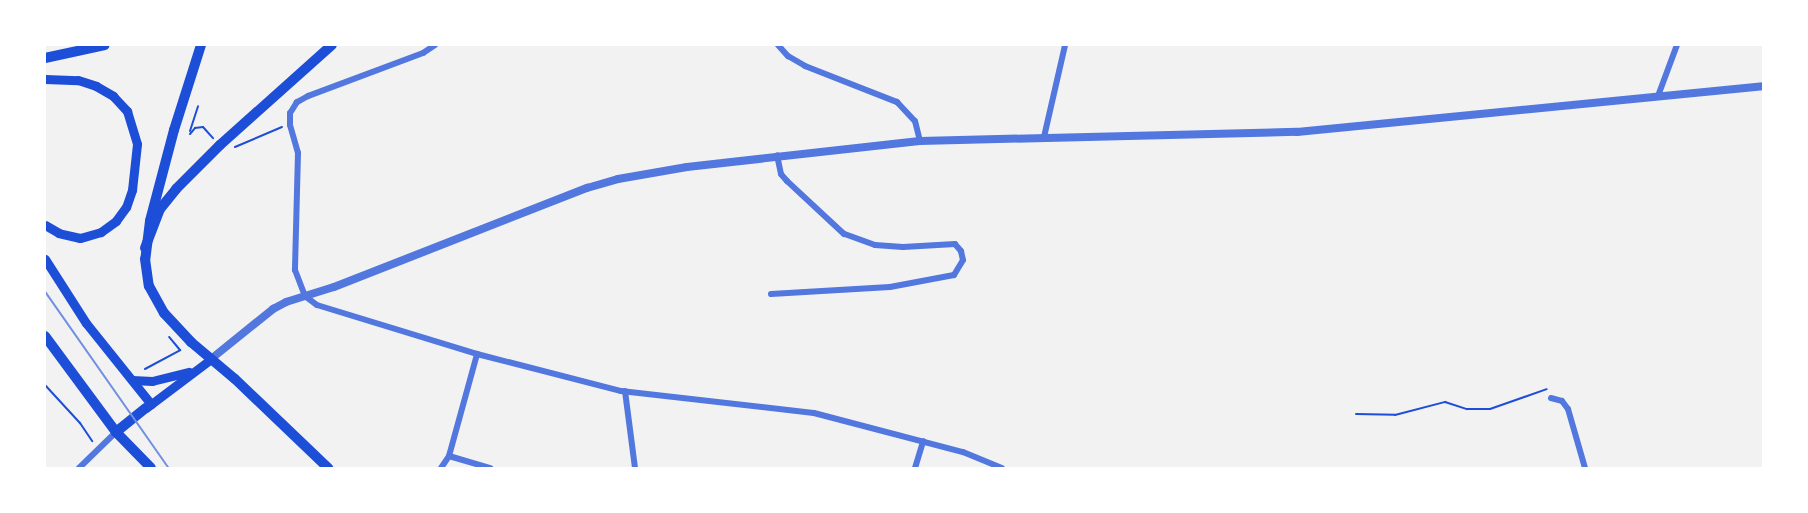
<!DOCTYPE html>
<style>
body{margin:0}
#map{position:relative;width:1808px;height:513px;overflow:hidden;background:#f2f2f2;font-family:Signika,sans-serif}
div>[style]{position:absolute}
.path>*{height:2px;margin:-1px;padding:0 1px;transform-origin:1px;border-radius:1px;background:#1d4ed8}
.minor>*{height:6px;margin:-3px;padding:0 3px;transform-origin:3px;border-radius:3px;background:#5277de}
.tertiary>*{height:8px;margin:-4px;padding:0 4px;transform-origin:4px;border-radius:4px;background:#5277de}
.secondary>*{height:9px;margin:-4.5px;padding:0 4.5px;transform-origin:4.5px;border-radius:4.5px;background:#1d4ed8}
.primary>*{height:10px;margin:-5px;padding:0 5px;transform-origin:5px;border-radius:5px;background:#1d4ed8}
.trunk>*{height:10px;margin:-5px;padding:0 5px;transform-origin:5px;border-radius:5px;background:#1d4ed8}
.tram>*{height:1.5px;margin:-0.75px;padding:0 0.75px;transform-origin:0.75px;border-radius:0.75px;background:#7290e2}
span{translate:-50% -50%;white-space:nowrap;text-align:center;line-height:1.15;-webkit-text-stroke:6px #fff;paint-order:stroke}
.frame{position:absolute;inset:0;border:46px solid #fff;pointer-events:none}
</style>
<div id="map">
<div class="path">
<div style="left:190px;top:131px;width:26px;rotate:-72deg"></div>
<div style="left:190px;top:134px;width:8px;rotate:-50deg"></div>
<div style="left:195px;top:128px;width:8px;rotate:-7deg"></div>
<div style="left:203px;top:127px;width:15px;rotate:48deg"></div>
<div style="left:235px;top:147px;width:51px;rotate:-23.1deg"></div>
<div style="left:145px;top:369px;width:40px;rotate:-28deg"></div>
<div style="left:180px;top:350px;width:17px;rotate:-130deg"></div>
<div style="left:45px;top:385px;width:52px;rotate:47.4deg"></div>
<div style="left:80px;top:423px;width:22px;rotate:56deg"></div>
<div style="left:1356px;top:414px;width:39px;rotate:1deg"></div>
<div style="left:1395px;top:415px;width:52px;rotate:-14.6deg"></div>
<div style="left:1445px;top:402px;width:23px;rotate:18deg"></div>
<div style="left:1467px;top:409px;width:23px"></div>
<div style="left:1490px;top:409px;width:60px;rotate:-19.3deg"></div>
</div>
<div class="minor">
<div style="left:435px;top:45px;width:14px;rotate:146deg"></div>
<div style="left:423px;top:53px;width:123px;rotate:159.5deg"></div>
<div style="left:308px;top:96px;width:13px;rotate:151deg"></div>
<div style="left:297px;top:102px;width:13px;rotate:122deg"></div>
<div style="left:290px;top:113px;width:12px;rotate:90deg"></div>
<div style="left:290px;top:125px;width:29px;rotate:74deg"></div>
<div style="left:298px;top:153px;width:117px;rotate:91.5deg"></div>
<div style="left:295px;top:270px;width:28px;rotate:69deg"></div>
<div style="left:305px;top:296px;width:15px;rotate:37deg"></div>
<div style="left:317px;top:305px;width:167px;rotate:17deg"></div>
<div style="left:477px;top:354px;width:149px;rotate:14.4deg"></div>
<div style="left:621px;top:391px;width:194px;rotate:6.5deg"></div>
<div style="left:814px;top:413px;width:154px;rotate:14.7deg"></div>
<div style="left:963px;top:452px;width:42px;rotate:22.3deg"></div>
<div style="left:778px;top:45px;width:15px;rotate:48deg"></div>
<div style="left:788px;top:56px;width:20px;rotate:30deg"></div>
<div style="left:805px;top:66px;width:99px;rotate:21.4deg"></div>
<div style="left:897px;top:102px;width:26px;rotate:47deg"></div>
<div style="left:915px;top:121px;width:21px;rotate:76deg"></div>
<div style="left:1658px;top:96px;width:54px;rotate:-69.6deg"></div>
<div style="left:1044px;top:137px;width:94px;rotate:-77.1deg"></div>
<div style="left:771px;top:294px;width:119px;rotate:-3.4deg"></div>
<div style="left:890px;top:287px;width:65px;rotate:-10.6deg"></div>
<div style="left:954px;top:275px;width:17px;rotate:-59deg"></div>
<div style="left:963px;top:260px;width:9px;rotate:-103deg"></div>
<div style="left:961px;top:251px;width:9px;rotate:-131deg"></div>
<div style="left:955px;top:244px;width:52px;rotate:176.7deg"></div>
<div style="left:903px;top:247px;width:28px;rotate:-176deg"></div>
<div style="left:875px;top:245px;width:33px;rotate:-160deg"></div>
<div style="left:844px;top:234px;width:78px;rotate:-137.1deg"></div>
<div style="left:787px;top:181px;width:9px;rotate:-131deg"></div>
<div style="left:781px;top:174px;width:19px;rotate:-102deg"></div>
<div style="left:625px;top:391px;width:78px;rotate:82.6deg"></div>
<div style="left:1551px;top:398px;width:11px;rotate:15deg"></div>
<div style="left:1562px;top:401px;width:10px;rotate:53deg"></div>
<div style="left:1568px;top:409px;width:61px;rotate:73.9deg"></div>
<div style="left:449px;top:456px;width:43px;rotate:16.3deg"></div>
<div style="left:79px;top:468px;width:52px;rotate:-44.2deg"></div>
<div style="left:441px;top:468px;width:14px;rotate:-56deg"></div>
<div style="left:449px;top:456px;width:106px;rotate:-74.6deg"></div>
<div style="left:915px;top:468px;width:28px;rotate:-73deg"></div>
</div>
<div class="tertiary">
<div style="left:211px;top:359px;width:80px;rotate:-38.9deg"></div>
<div style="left:273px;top:309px;width:15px;rotate:-28deg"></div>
<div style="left:286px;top:302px;width:50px;rotate:-17.4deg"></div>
<div style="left:334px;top:287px;width:272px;rotate:-21.4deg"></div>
<div style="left:587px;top:188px;width:32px;rotate:-16deg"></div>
<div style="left:618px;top:179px;width:70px;rotate:-9.9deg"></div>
<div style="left:687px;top:167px;width:234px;rotate:-6.4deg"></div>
<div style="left:920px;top:141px;width:377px;rotate:-1.4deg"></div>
<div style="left:1297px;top:132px;width:468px;rotate:-5.6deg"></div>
</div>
<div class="secondary">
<div style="left:45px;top:79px;width:33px;rotate:2deg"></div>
<div style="left:78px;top:80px;width:19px;rotate:18deg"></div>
<div style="left:96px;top:86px;width:20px;rotate:30deg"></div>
<div style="left:113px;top:96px;width:21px;rotate:47deg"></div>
<div style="left:127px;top:111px;width:34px;rotate:73deg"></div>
<div style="left:137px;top:144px;width:46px;rotate:96.2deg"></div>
<div style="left:132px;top:190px;width:18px;rotate:109deg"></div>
<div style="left:126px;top:207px;width:17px;rotate:126deg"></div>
<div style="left:116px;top:221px;width:19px;rotate:144deg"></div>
<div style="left:101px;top:232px;width:22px;rotate:164deg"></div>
<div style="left:80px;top:238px;width:22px;rotate:-167deg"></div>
<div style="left:59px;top:233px;width:16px;rotate:-150deg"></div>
<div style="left:45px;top:259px;width:76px;rotate:57.4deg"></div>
<div style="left:86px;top:323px;width:104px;rotate:51.3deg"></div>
<div style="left:132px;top:380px;width:20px;rotate:3deg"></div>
<div style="left:152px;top:381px;width:38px;rotate:-14deg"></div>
<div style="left:146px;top:408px;width:81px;rotate:-37deg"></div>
</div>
<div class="primary">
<div style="left:201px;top:45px;width:89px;rotate:107.6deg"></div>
<div style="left:174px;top:130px;width:94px;rotate:104.8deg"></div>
<div style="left:150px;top:221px;width:38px;rotate:97deg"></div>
<div style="left:145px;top:259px;width:27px;rotate:82deg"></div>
<div style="left:149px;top:286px;width:31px;rotate:61deg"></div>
<div style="left:164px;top:313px;width:40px;rotate:47deg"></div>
<div style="left:191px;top:342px;width:57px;rotate:40.1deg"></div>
<div style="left:235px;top:379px;width:129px;rotate:43.7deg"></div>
<div style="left:45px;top:336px;width:119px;rotate:53.5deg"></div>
<div style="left:116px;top:432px;width:50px;rotate:45.8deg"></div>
<div style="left:116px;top:432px;width:38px;rotate:-39deg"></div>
</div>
<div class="trunk">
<div style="left:45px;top:58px;width:61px;rotate:-12.2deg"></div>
<div style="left:145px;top:248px;width:42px;rotate:-69deg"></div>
<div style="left:160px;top:209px;width:26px;rotate:-51deg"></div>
<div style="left:176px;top:189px;width:62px;rotate:-45deg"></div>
<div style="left:220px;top:145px;width:150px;rotate:-41.8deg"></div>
</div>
<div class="tram">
<div style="left:45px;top:291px;width:216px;rotate:55deg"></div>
</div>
<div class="frame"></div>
</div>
